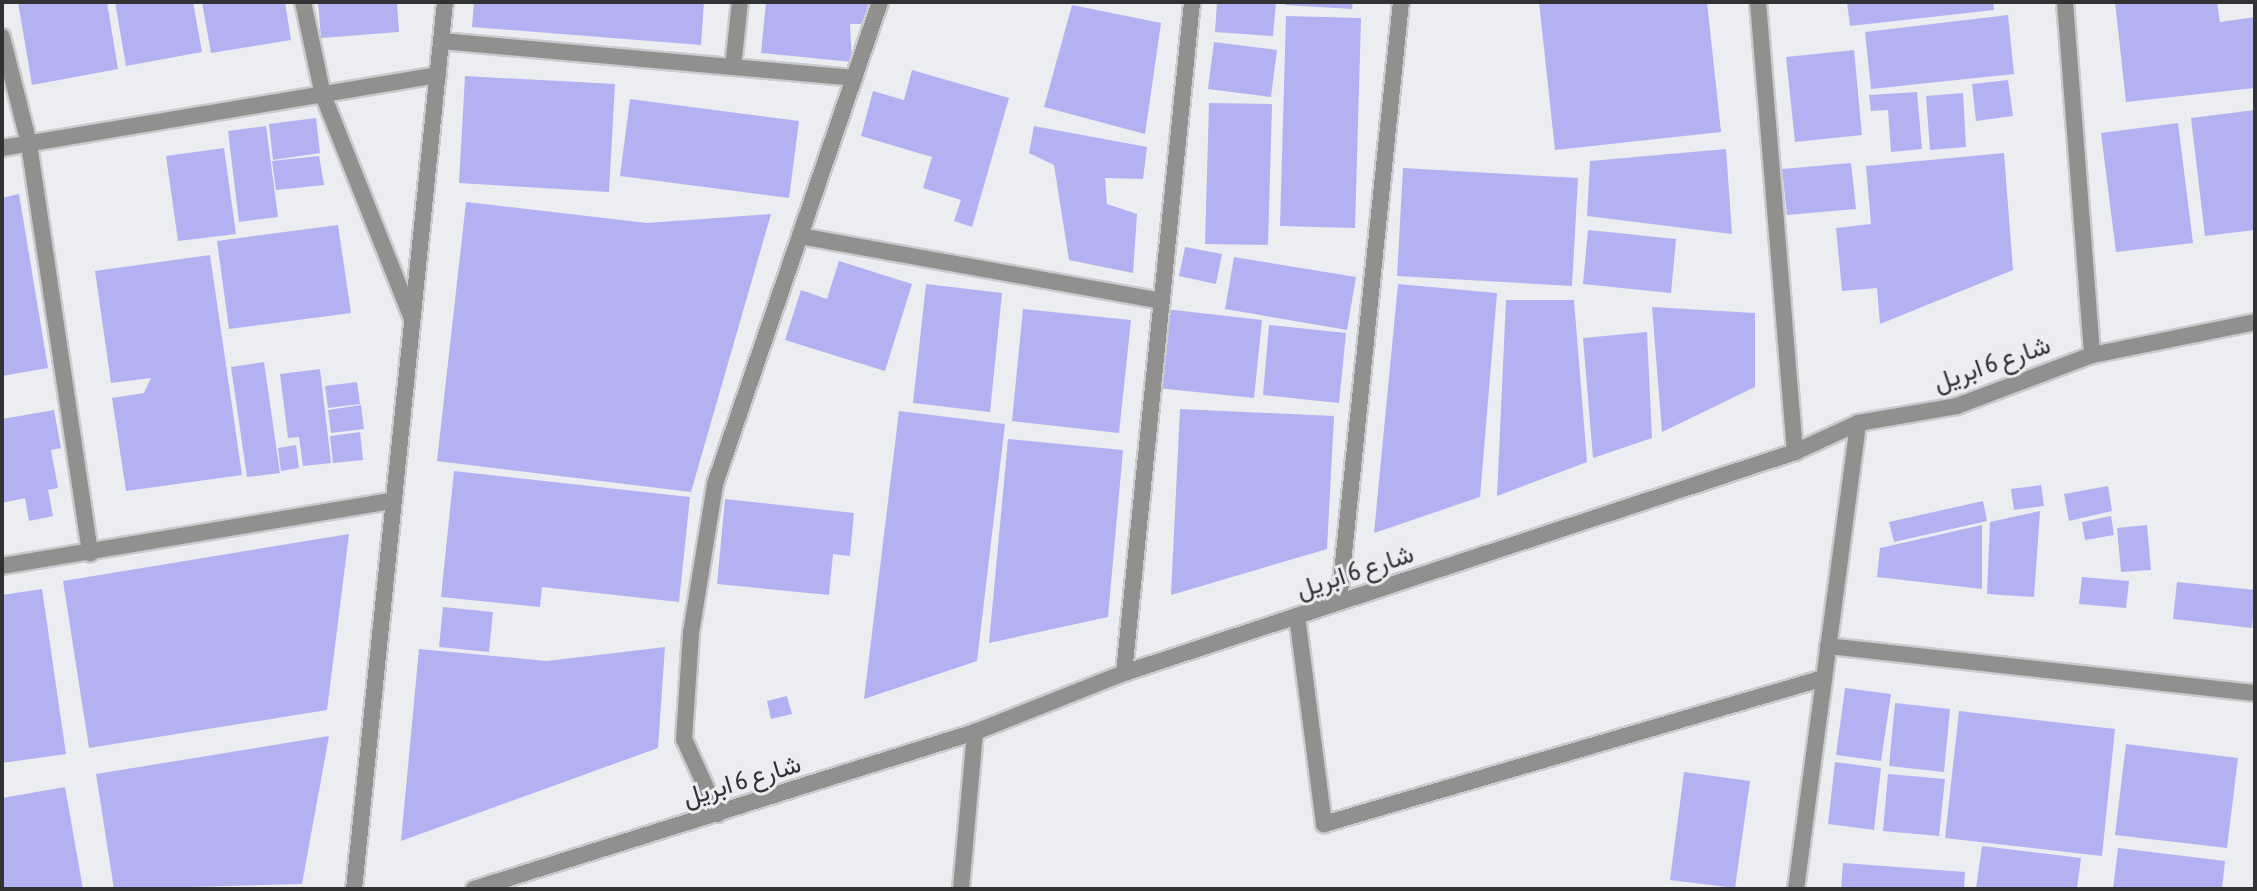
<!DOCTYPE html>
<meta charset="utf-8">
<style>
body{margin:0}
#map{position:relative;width:2257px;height:891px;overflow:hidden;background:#ecedf0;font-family:"Asap Condensed",Vazirmatn,sans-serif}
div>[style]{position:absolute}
.building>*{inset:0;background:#b2b2f2}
.roads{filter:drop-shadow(2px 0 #cacbce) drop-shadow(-2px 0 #cacbce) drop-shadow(0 2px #cacbce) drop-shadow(0 -2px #cacbce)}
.service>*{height:16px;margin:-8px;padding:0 8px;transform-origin:8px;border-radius:8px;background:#91908f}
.minor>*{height:16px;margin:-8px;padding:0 8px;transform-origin:8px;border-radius:8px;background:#91908f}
.tertiary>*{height:16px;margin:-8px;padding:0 8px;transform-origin:8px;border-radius:8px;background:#91908f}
span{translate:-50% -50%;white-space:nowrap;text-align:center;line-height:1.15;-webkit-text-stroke:6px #ecedf0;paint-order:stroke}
.street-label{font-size:26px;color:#313233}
.frame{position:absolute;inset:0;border:4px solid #313233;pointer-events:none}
</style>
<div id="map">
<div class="building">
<div style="clip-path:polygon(18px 2px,107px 2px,118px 69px,32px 85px)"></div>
<div style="clip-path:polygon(115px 2px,193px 2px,202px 52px,126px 66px)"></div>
<div style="clip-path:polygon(202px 2px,285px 2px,291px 40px,211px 53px)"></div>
<div style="clip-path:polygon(318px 2px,397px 2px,399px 32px,321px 38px)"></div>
<div style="clip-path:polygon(474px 2px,704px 2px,701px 45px,472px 27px)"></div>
<div style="clip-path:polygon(766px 2px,872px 2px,861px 24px,850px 24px,852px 62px,761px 53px)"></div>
<div style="clip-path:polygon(1217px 2px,1276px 2px,1273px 36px,1215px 32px)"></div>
<div style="clip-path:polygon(1286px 2px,1353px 2px,1352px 9px,1285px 5px)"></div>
<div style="clip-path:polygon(1539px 2px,1707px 2px,1721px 132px,1555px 150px)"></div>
<div style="clip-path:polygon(1847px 2px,1993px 2px,1994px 10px,1850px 26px)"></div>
<div style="clip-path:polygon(2115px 2px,2217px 2px,2220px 22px,2255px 17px,2255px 88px,2126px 102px)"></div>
<div style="clip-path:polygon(1072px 5px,1161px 23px,1145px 134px,1044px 107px)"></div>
<div style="clip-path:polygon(2008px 15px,2014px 74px,1871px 89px,1865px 32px)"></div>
<div style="clip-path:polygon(1286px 16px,1361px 18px,1355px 228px,1280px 226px)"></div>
<div style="clip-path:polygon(1214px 42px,1277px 50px,1271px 97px,1208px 89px)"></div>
<div style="clip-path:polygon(1854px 50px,1862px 135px,1795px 142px,1786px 57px)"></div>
<div style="clip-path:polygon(912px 70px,1009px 98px,972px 227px,954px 221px,961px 200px,923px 188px,932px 157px,861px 136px,873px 91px,904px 100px)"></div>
<div style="clip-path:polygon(465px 76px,615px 84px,609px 192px,459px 183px)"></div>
<div style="clip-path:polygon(2008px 80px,2013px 116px,1976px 121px,1972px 84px)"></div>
<div style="clip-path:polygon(1917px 92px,1922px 149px,1891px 152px,1888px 110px,1871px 111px,1869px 95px)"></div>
<div style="clip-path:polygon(1963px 93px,1966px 147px,1930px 150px,1926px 96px)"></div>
<div style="clip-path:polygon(630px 99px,799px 121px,789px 198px,620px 176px)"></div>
<div style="clip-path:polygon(1209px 103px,1272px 104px,1268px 245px,1205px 244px)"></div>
<div style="clip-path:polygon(2255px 110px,2255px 230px,2205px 236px,2191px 118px)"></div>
<div style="clip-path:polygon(316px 118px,320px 153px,273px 160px,269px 124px)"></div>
<div style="clip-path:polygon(2178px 123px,2193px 243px,2116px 252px,2101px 133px)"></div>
<div style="clip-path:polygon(266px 126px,278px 217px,239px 222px,228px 131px)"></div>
<div style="clip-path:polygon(1034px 126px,1147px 147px,1143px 179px,1105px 178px,1107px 204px,1137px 214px,1133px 273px,1069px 260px,1054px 165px,1029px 153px)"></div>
<div style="clip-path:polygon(224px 148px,236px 234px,178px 241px,166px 156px)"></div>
<div style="clip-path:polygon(1726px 149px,1732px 234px,1587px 216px,1590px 161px)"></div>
<div style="clip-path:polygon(2004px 153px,2013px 270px,1880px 324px,1877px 288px,1842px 291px,1836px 228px,1871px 224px,1866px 166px)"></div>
<div style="clip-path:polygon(319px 156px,324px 185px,276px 190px,272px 161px)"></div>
<div style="clip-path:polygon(1851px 163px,1856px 209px,1787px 215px,1782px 169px)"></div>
<div style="clip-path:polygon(1403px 168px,1578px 178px,1572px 286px,1397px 276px)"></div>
<div style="clip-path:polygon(19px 194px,48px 368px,2px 376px,2px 198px)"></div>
<div style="clip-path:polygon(466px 202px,647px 223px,771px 214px,691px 492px,437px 461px)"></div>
<div style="clip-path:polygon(338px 225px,351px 313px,229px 329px,217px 241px)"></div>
<div style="clip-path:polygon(1588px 230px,1676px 239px,1671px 293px,1583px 284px)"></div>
<div style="clip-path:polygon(1185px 247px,1222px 254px,1216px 284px,1179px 276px)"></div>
<div style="clip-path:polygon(210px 255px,242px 475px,126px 491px,112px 398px,144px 393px,151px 378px,111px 383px,95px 271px)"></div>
<div style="clip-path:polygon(1234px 257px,1356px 277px,1347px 330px,1225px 309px)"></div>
<div style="clip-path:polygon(839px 261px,912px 284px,885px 371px,785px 340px,801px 290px,827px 299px)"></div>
<div style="clip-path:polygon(926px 284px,1002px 293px,990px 412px,913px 403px)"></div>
<div style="clip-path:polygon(1398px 284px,1497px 293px,1480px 497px,1374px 533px)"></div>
<div style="clip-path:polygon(1506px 300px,1574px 300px,1587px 462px,1497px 496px)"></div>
<div style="clip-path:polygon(1652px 307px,1755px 313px,1755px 387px,1662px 432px)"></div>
<div style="clip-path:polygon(1023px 309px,1131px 320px,1119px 433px,1012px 421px)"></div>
<div style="clip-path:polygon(1165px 309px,1262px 320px,1254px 398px,1157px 388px)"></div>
<div style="clip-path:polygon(1269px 325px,1346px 333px,1339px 403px,1263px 395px)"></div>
<div style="clip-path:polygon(1647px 332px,1652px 438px,1593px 458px,1583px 338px)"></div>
<div style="clip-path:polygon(264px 362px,280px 473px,247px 477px,231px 367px)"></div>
<div style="clip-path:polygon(320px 369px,331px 463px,303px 466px,299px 437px,288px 438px,280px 374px)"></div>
<div style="clip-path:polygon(357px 382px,360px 404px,328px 408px,325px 386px)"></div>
<div style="clip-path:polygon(361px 405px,364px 429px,331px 433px,328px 410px)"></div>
<div style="clip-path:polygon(1180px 409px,1334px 416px,1327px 549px,1171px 595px)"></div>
<div style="clip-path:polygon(54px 410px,61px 448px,51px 450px,58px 488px,48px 490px,53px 516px,29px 521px,25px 498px,2px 503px,2px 419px)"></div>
<div style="clip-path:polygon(899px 411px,1005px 424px,977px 661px,864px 699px)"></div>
<div style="clip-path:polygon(360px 432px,363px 460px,333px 463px,330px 436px)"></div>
<div style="clip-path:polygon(1008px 439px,1123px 450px,1108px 617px,989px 643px)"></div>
<div style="clip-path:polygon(296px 445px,299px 468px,281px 471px,278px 448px)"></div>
<div style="clip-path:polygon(454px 471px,690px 497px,679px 602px,542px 587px,540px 607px,441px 597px)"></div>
<div style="clip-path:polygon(2041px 485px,2044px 506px,2014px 510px,2011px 489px)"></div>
<div style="clip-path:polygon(2108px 486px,2112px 511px,2069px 521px,2064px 494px)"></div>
<div style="clip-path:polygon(725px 499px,854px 513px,850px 556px,833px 554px,829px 595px,717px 584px)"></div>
<div style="clip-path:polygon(1983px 501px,1987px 521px,1894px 542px,1889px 522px)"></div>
<div style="clip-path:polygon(2040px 511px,2034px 597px,1987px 594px,1990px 522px)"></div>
<div style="clip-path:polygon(2111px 516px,2114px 535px,2085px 540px,2082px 522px)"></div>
<div style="clip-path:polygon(1982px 525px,1982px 589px,1877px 577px,1880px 548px)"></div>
<div style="clip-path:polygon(2147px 525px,2151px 570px,2121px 572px,2117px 528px)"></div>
<div style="clip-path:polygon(349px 534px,327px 710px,89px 748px,63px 581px)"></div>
<div style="clip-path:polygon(2082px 577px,2129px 581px,2126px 608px,2079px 604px)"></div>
<div style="clip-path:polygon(2177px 582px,2255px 590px,2252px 628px,2173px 619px)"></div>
<div style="clip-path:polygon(42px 589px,66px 754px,2px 763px,2px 595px)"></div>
<div style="clip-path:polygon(443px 607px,493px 612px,489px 652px,439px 647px)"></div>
<div style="clip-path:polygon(665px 647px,658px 748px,401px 841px,419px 649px,547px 661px)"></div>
<div style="clip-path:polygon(1845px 688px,1891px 694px,1881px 761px,1836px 755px)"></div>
<div style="clip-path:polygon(787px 696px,792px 714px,771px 719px,767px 701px)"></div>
<div style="clip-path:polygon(1895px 703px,1950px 709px,1944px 772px,1889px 766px)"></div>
<div style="clip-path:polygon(1959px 711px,2115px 729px,2102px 856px,1945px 838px)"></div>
<div style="clip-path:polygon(329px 736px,302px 884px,114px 889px,96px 774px)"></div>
<div style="clip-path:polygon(2126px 744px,2238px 758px,2227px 848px,2115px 835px)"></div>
<div style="clip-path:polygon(1835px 762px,1881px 768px,1874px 830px,1828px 824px)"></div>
<div style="clip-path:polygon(1684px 772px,1750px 781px,1735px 888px,1670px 880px)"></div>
<div style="clip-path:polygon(1888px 774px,1945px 779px,1939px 836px,1883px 831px)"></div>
<div style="clip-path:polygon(65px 787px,83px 889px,2px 889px,2px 798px)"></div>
<div style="clip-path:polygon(1982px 846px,2081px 858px,2077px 889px,1976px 889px)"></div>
<div style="clip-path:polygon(2118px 848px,2225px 861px,2222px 889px,2113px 889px)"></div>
<div style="clip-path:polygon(1843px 863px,1965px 872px,1964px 889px,1841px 889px)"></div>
</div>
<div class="roads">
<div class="service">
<div style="left:1297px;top:616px;width:210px;rotate:82.6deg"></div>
<div style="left:1324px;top:824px;width:521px;rotate:-16.28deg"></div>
<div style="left:961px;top:889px;width:158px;rotate:-84.9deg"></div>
</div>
<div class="minor">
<div style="left:303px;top:2px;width:95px;rotate:77.9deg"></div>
<div style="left:323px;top:95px;width:241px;rotate:68.3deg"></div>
<div style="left:1758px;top:2px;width:452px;rotate:85.3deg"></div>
<div style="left:2px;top:37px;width:110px;rotate:75.8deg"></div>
<div style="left:29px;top:144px;width:414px;rotate:81.5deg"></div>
<div style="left:441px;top:41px;width:415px;rotate:5.1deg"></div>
<div style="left:733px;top:67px;width:65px;rotate:-83.9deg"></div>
<div style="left:2px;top:148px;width:442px;rotate:-9.5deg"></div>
<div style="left:800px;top:236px;width:366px;rotate:10.2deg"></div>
<div style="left:2px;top:566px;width:395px;rotate:-9.5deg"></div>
<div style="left:1339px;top:602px;width:603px;rotate:-84.1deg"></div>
<div style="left:1828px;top:646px;width:430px;rotate:6.3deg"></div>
<div style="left:1124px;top:673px;width:674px;rotate:-84.21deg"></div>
<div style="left:718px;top:814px;width:82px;rotate:-114.4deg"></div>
<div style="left:684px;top:739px;width:106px;rotate:-86.2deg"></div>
<div style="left:691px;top:633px;width:151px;rotate:-80.8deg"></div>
<div style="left:715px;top:484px;width:509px;rotate:-71.1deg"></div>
</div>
<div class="tertiary">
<div style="left:2065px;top:2px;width:354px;rotate:85.6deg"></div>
<div style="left:354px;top:889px;width:892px;rotate:-84.14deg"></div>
<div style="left:474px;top:889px;width:525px;rotate:-17.4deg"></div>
<div style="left:975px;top:732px;width:160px;rotate:-21.6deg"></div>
<div style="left:1124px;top:673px;width:706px;rotate:-18.23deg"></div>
<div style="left:1795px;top:452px;width:69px;rotate:-24.7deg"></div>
<div style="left:1858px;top:423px;width:100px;rotate:-9.7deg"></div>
<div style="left:1957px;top:406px;width:144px;rotate:-20.7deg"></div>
<div style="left:2092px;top:355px;width:166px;rotate:-11.4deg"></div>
<div style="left:1796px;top:889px;width:470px;rotate:-82.4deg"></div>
</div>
</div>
<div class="street-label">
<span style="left:1992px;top:364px;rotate:-19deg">شارع 6 ابريل</span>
<span style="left:1355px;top:572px;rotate:-18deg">شارع 6 ابريل</span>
<span style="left:742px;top:781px;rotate:-17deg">شارع 6 ابريل</span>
</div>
<div class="frame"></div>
</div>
